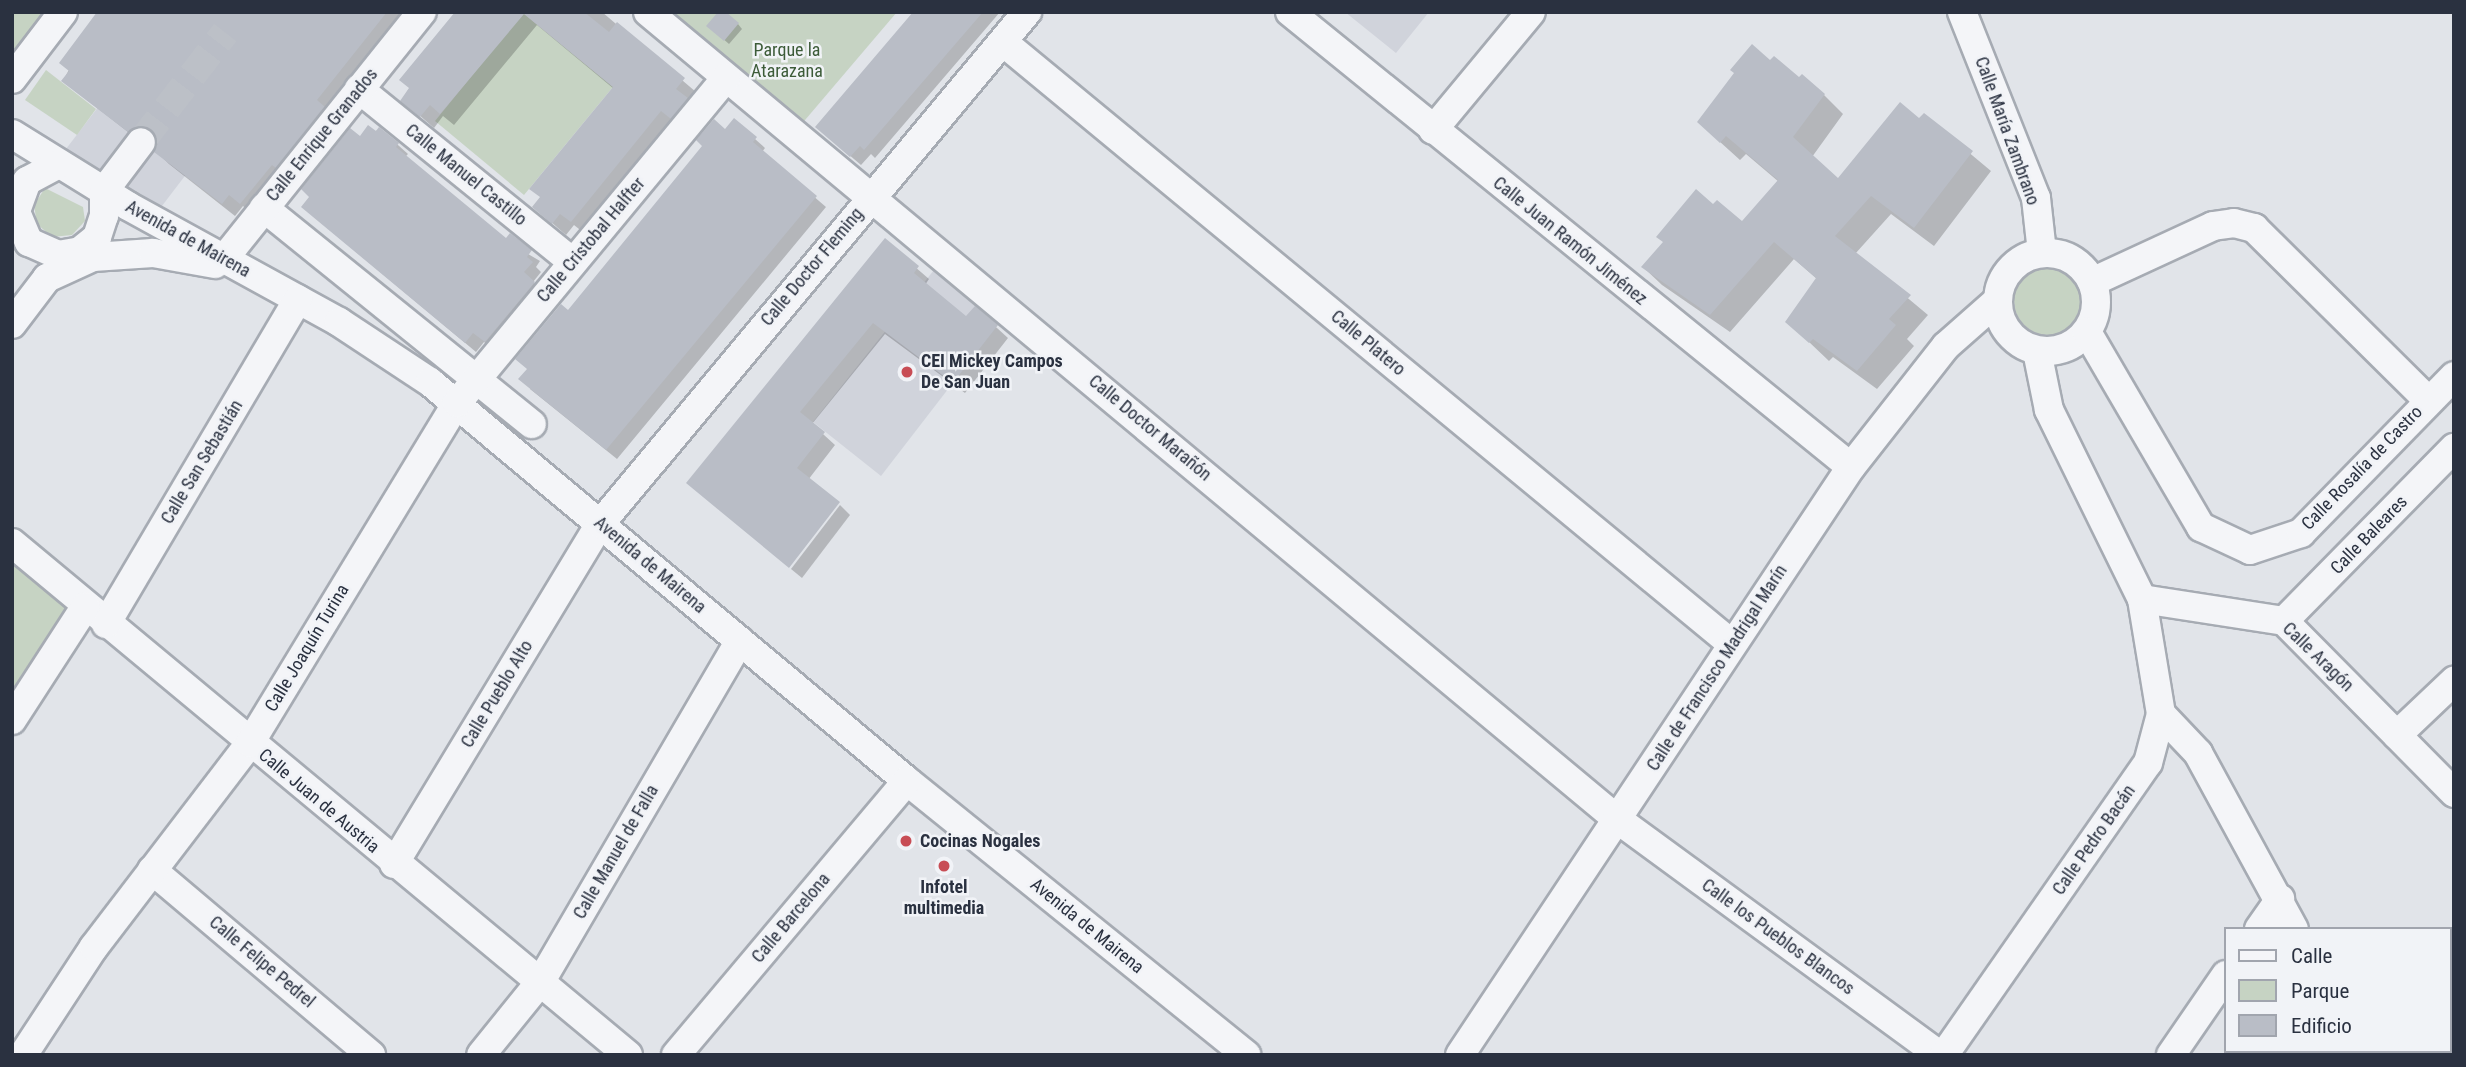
<!DOCTYPE html>
<meta charset="utf-8">
<style>
body{margin:0}
#map{position:relative;width:2466px;height:1067px;overflow:hidden;background:#e1e4e9;font-family:"Roboto Condensed",sans-serif}
div>[style]{position:absolute}
.built>*{inset:0;background:#d0d3db}
.green>*{inset:0;background:#c6d3c3}
.round{border-radius:50%}
.shadow>*{inset:0;background:#0003}
.building>*{inset:0;background:#b9bdc6}
.minor-tunnel>*{height:28px;margin-top:-14px;transform-origin:0;background:repeating-linear-gradient(90deg,#bcc0c7 0 28px,transparent 0 42px)}
.roads{filter:drop-shadow(2px 0 #a6abb3) drop-shadow(-2px 0 #a6abb3) drop-shadow(0 2px #a6abb3) drop-shadow(0 -2px #a6abb3)}
.minor>*{height:28px;margin:-14px;padding:0 14px;transform-origin:14px;border-radius:14px;background:#f4f5f8}
.minor>.ring{margin:-14px;padding:0;box-sizing:content-box;background:none;border:28px solid #f4f5f8;border-radius:50%}
.dots>*{width:19px;height:19px;translate:-50% -50%;box-sizing:border-box;border:4px solid #f1f3f7;border-radius:50%}
span{translate:-50% -50%;white-space:nowrap;text-align:center;line-height:1.15;-webkit-text-stroke:5px #f1f3f7;paint-order:stroke}
.park-label{font-size:18px;color:#3c5b38}
.street-label{font-size:18px;color:#2a3140}
.poi-label{font-size:18px;color:#2a3140;font-weight:700}
.left{translate:0 -50%;text-align:left}
.frame{position:absolute;inset:0;border:14px solid #2a3140;pointer-events:none}
.legend{position:absolute;left:2224px;top:927px;width:228px;height:126px;box-sizing:border-box;background:#f1f3f7;border:2px solid #a1a5ae;margin:0;padding:9px 12px;list-style:none;font-size:21px;color:#2a3140}
.legend li{display:flex;align-items:center;gap:14px;height:35px}
.legend b{width:35px;border:2px solid #a1a5ae}
</style>
<div id="map">
<div class="built">
<div style="clip-path:polygon(171px 12px,310px 12px,152px 219px,56px 162px)"></div>
<div style="clip-path:polygon(1345px 12px,1429px 12px,1396px 53px)"></div>
<div style="clip-path:polygon(934px 270px,999px 323px,881px 476px,813px 422px)"></div>
</div>
<div class="green">
<div style="clip-path:polygon(12px 12px,49px 12px,12px 60px)"></div>
<div style="clip-path:polygon(648px 12px,897px 12px,794px 133px)"></div>
<div style="clip-path:polygon(523px 13px,613px 87px,524px 195px,435px 121px)"></div>
<div style="clip-path:polygon(46px 70px,96px 109px,77px 135px,25px 100px)"></div>
<div style="clip-path:polygon(45px 188px,83px 207px,85px 221px,72px 235px,52px 237px,37px 224px,34px 205px)"></div>
<div class="round" style="left:2014px;top:267px;width:68px;height:68px"></div>
<div style="clip-path:polygon(12px 556px,70px 607px,12px 697px)"></div>
</div>
<div class="shadow">
<div style="clip-path:polygon(99px 12px,410px 12px,253px 215px,243px 206px,235px 216px,169px 164px,156px 151px,158px 140px,142px 143px,63px 81px)"></div>
<div style="clip-path:polygon(457px 12px,602px 12px,696px 92px,584px 233px,574px 225px,566px 235px,534px 207px,614px 89px,537px 25px,454px 125px,443px 116px,434px 128px,402px 100px)"></div>
<div style="clip-path:polygon(915px 12px,1000px 12px,875px 158px,871px 154px,861px 165px,827px 136px)"></div>
<div style="clip-path:polygon(738px 24px,742px 29px,729px 44px,713px 30px)"></div>
<div style="clip-path:polygon(1770px 63px,1824px 95px,1843px 114px,1812px 157px,1839px 181px,1924px 115px,1991px 171px,1934px 246px,1891px 214px,1855px 254px,1928px 315px,1907px 339px,1914px 346px,1877px 389px,1833px 357px,1829px 361px,1788px 322px,1817px 279px,1794px 259px,1730px 332px,1662px 285px,1643px 267px,1713px 206px,1742px 224px,1779px 182px,1746px 154px,1740px 160px,1719px 141px)"></div>
<div style="clip-path:polygon(380px 129px,408px 154px,405px 157px,506px 241px,540px 261px,536px 267px,541px 272px,533px 282px,544px 293px,495px 351px,484px 342px,476px 352px,313px 216px,360px 138px)"></div>
<div style="clip-path:polygon(725px 131px,755px 139px,765px 148px,762px 152px,826px 207px,617px 459px,530px 389px,568px 312px)"></div>
<div style="clip-path:polygon(885px 241px,929px 279px,925px 285px,967px 319px,975px 308px,1008px 338px,965px 393px,885px 334px,812px 424px,835px 445px,808px 480px,700px 494px)"></div>
<div style="clip-path:polygon(840px 505px,850px 515px,802px 578px,791px 569px)"></div>
</div>
<div class="building">
<div style="clip-path:polygon(97px 12px,387px 12px,317px 100px,325px 107px,276px 168px,272px 165px,240px 204px,229px 195px,222px 204px,154px 152px,158px 143px,152px 129px,142px 126px,128px 132px,61px 81px,69px 71px,59px 63px)"></div>
<div style="clip-path:polygon(455px 12px,584px 12px,609px 32px,617px 22px,685px 78px,676px 89px,688px 98px,671px 119px,661px 111px,571px 222px,560px 214px,552px 224px,532px 207px,540px 197px,529px 189px,613px 87px,524px 14px,440px 114px,430px 105px,420px 117px,400px 101px,409px 88px,399px 80px)"></div>
<div style="clip-path:polygon(718px 12px,726px 12px,739px 23px,724px 41px,706px 26px)"></div>
<div style="clip-path:polygon(913px 12px,983px 12px,864px 150px,860px 146px,850px 157px,815px 127px)"></div>
<div style="clip-path:polygon(1752px 44px,1770px 60px,1774px 56px,1799px 77px,1802px 74px,1825px 94px,1793px 137px,1838px 178px,1900px 102px,1919px 118px,1924px 113px,1973px 151px,1914px 228px,1871px 196px,1835px 236px,1911px 295px,1889px 319px,1896px 325px,1857px 371px,1813px 339px,1809px 343px,1785px 322px,1816px 278px,1774px 242px,1710px 315px,1641px 267px,1663px 242px,1656px 237px,1696px 189px,1713px 204px,1717px 200px,1742px 221px,1778px 180px,1726px 136px,1720px 143px,1697px 122px,1734px 73px,1730px 70px)"></div>
<div style="clip-path:polygon(734px 118px,757px 137px,753px 142px,817px 196px,606px 450px,518px 379px,527px 369px,515px 359px,561px 304px,568px 310px,702px 146px,696px 140px,714px 119px,725px 129px)"></div>
<div style="clip-path:polygon(368px 125px,376px 131px,379px 127px,399px 143px,396px 147px,506px 238px,510px 233px,532px 250px,527px 257px,533px 262px,524px 272px,535px 282px,485px 342px,473px 333px,465px 343px,301px 207px,309px 197px,301px 189px,350px 128px,360px 136px)"></div>
<div style="clip-path:polygon(885px 238px,919px 266px,914px 273px,966px 316px,975px 306px,998px 325px,953px 383px,873px 323px,800px 412px,825px 432px,797px 468px,840px 502px,789px 568px,686px 483px)"></div>
</div>
<div class="minor-tunnel">
<div style="left:141px;top:142px;width:138px;rotate:-52.4deg"></div>
</div>
<div class="roads">
<div class="minor">
<div style="left:648px;top:12px;width:1261px;rotate:39.79deg"></div>
<div style="left:1617px;top:819px;width:400px;rotate:36.2deg"></div>
<div style="left:1290px;top:12px;width:722px;rotate:39.04deg"></div>
<div style="left:1962px;top:12px;width:200px;rotate:68.3deg"></div>
<div style="left:2036px;top:198px;width:54px;rotate:83.7deg"></div>
<div style="left:1003px;top:42px;width:945px;rotate:39.55deg"></div>
<div style="left:12px;top:79px;width:84px;rotate:-52.7deg"></div>
<div style="left:359px;top:89px;width:275px;rotate:39deg"></div>
<div style="left:1433px;top:130px;width:153px;rotate:-50.3deg"></div>
<div style="left:12px;top:134px;width:137px;rotate:31.8deg"></div>
<div style="left:128px;top:206px;width:241px;rotate:28.8deg"></div>
<div style="left:339px;top:322px;width:109px;rotate:33.4deg"></div>
<div style="left:430px;top:382px;width:622px;rotate:39.91deg"></div>
<div style="left:907px;top:781px;width:436px;rotate:38.9deg"></div>
<div style="left:59px;top:164px;width:36px;rotate:152deg"></div>
<div style="left:27px;top:181px;width:33px;rotate:110deg"></div>
<div style="left:16px;top:212px;width:33px;rotate:67deg"></div>
<div style="left:29px;top:242px;width:32px;rotate:24deg"></div>
<div style="left:58px;top:255px;width:22px;rotate:-10deg"></div>
<div style="left:80px;top:251px;width:22px;rotate:-39deg"></div>
<div style="left:97px;top:237px;width:22px;rotate:-72deg"></div>
<div style="left:104px;top:216px;width:25px;rotate:-90deg"></div>
<div style="left:104px;top:191px;width:61px;rotate:-52.9deg"></div>
<div style="left:264px;top:208px;width:344px;rotate:38.9deg"></div>
<div class="ring" style="left:1998px;top:253px;width:70px;height:70px"></div>
<div style="left:223px;top:260px;width:318px;rotate:-51.3deg"></div>
<div style="left:2092px;top:282px;width:133px;rotate:-24.8deg"></div>
<div style="left:2213px;top:226px;width:21px;rotate:-8deg"></div>
<div style="left:2234px;top:223px;width:21px;rotate:14deg"></div>
<div style="left:2254px;top:228px;width:245px;rotate:44.7deg"></div>
<div style="left:12px;top:324px;width:58px;rotate:-52.7deg"></div>
<div style="left:47px;top:278px;width:51px;rotate:-24.5deg"></div>
<div style="left:93px;top:257px;width:60px;rotate:-3.8deg"></div>
<div style="left:153px;top:253px;width:63px;rotate:10.1deg"></div>
<div style="left:2087px;top:332px;width:226px;rotate:59.7deg"></div>
<div style="left:2201px;top:527px;width:54px;rotate:25.1deg"></div>
<div style="left:2250px;top:550px;width:54px;rotate:-18.4deg"></div>
<div style="left:2301px;top:533px;width:219px;rotate:-45.7deg"></div>
<div style="left:12px;top:543px;width:801px;rotate:39.73deg"></div>
<div style="left:2142px;top:599px;width:144px;rotate:8.8deg"></div>
<div style="left:2284px;top:621px;width:242px;rotate:45.3deg"></div>
<div style="left:2284px;top:621px;width:243px;rotate:-45.5deg"></div>
<div style="left:106px;top:624px;width:377px;rotate:-59.4deg"></div>
<div style="left:2161px;top:714px;width:54px;rotate:46.5deg"></div>
<div style="left:2198px;top:753px;width:200px;rotate:61.4deg"></div>
<div style="left:12px;top:720px;width:135px;rotate:-57.1deg"></div>
<div style="left:2397px;top:735px;width:79px;rotate:-43.5deg"></div>
<div style="left:394px;top:864px;width:398px;rotate:-58.8deg"></div>
<div style="left:600px;top:524px;width:667px;rotate:-50.17deg"></div>
<div style="left:152px;top:870px;width:287px;rotate:40.2deg"></div>
<div style="left:2259px;top:929px;width:37px;rotate:-55deg"></div>
<div style="left:2350px;top:1051px;width:4px;rotate:63deg"></div>
<div style="left:23px;top:1055px;width:129px;rotate:-56.7deg"></div>
<div style="left:94px;top:947px;width:257px;rotate:-52.6deg"></div>
<div style="left:250px;top:743px;width:398px;rotate:-58.7deg"></div>
<div style="left:457px;top:403px;width:422px;rotate:-50.4deg"></div>
<div style="left:481px;top:1055px;width:95px;rotate:-51deg"></div>
<div style="left:541px;top:981px;width:394px;rotate:-59.7deg"></div>
<div style="left:676px;top:1055px;width:358px;rotate:-49.9deg"></div>
<div style="left:1460px;top:1055px;width:706px;rotate:-56.38deg"></div>
<div style="left:1851px;top:467px;width:154px;rotate:-51.9deg"></div>
<div style="left:1946px;top:346px;width:68px;rotate:-41.4deg"></div>
<div style="left:1944px;top:1055px;width:356px;rotate:-55.1deg"></div>
<div style="left:2148px;top:763px;width:51px;rotate:-75.1deg"></div>
<div style="left:2161px;top:714px;width:117px;rotate:-99.4deg"></div>
<div style="left:2142px;top:599px;width:211px;rotate:-116.2deg"></div>
<div style="left:2049px;top:410px;width:60px;rotate:-101.5deg"></div>
<div style="left:2171px;top:1055px;width:97px;rotate:-55.5deg"></div>
</div>
</div>
<div class="dots">
<div style="left:907px;top:372px;background:#c84d55"></div>
<div style="left:906px;top:841px;background:#c84d55"></div>
<div style="left:944px;top:866px;background:#c84d55"></div>
</div>
<div class="park-label">
<span style="left:787px;top:61px">Parque la<br>Atarazana</span>
</div>
<div class="street-label">
<span style="left:2007px;top:131px;rotate:70deg">Calle María Zambrano</span>
<span style="left:322px;top:135px;rotate:-51deg">Calle Enrique Granados</span>
<span style="left:466px;top:175px;rotate:39deg">Calle Manuel Castillo</span>
<span style="left:188px;top:239px;rotate:29deg">Avenida de Mairena</span>
<span style="left:591px;top:240px;rotate:-50deg">Calle Cristobal Halfter</span>
<span style="left:1570px;top:241px;rotate:39deg">Calle Juan Ramón Jiménez</span>
<span style="left:812px;top:267px;rotate:-50deg">Calle Doctor Fleming</span>
<span style="left:1368px;top:343px;rotate:40deg">Calle Platero</span>
<span style="left:1150px;top:428px;rotate:40deg">Calle Doctor Marañón</span>
<span style="left:202px;top:462px;rotate:-59deg">Calle San Sebastián</span>
<span style="left:2362px;top:468px;rotate:-46deg">Calle Rosalía de Castro</span>
<span style="left:2369px;top:535px;rotate:-46deg">Calle Baleares</span>
<span style="left:650px;top:565px;rotate:40deg">Avenida de Mairena</span>
<span style="left:307px;top:648px;rotate:-59deg">Calle Joaquín Turina</span>
<span style="left:2318px;top:657px;rotate:44deg">Calle Aragón</span>
<span style="left:1717px;top:668px;rotate:-57deg">Calle de Francisco Madrigal Marín</span>
<span style="left:497px;top:694px;rotate:-59deg">Calle Pueblo Alto</span>
<span style="left:319px;top:801px;rotate:40deg">Calle Juan de Austria</span>
<span style="left:2094px;top:840px;rotate:-55deg">Calle Pedro Bacán</span>
<span style="left:616px;top:852px;rotate:-60deg">Calle Manuel de Falla</span>
<span style="left:791px;top:918px;rotate:-50deg">Calle Barcelona</span>
<span style="left:1087px;top:926px;rotate:39deg">Avenida de Mairena</span>
<span style="left:1778px;top:937px;rotate:36deg">Calle los Pueblos Blancos</span>
<span style="left:262px;top:962px;rotate:40deg">Calle Felipe Pedrel</span>
</div>
<div class="poi-label">
<span class="left" style="left:921px;top:372px">CEI Mickey Campos<br>De San Juan</span>
<span class="left" style="left:920px;top:841px">Cocinas Nogales</span>
<span style="left:944px;top:898px">Infotel<br>multimedia</span>
</div>
<div class="frame"></div>
<ul class="legend">
<li><b style="height:9px;background:#f4f5f8"></b>Calle</li>
<li><b style="height:19px;background:#c6d3c3"></b>Parque</li>
<li><b style="height:19px;background:#b9bdc6"></b>Edificio</li>
</ul>
</div>
